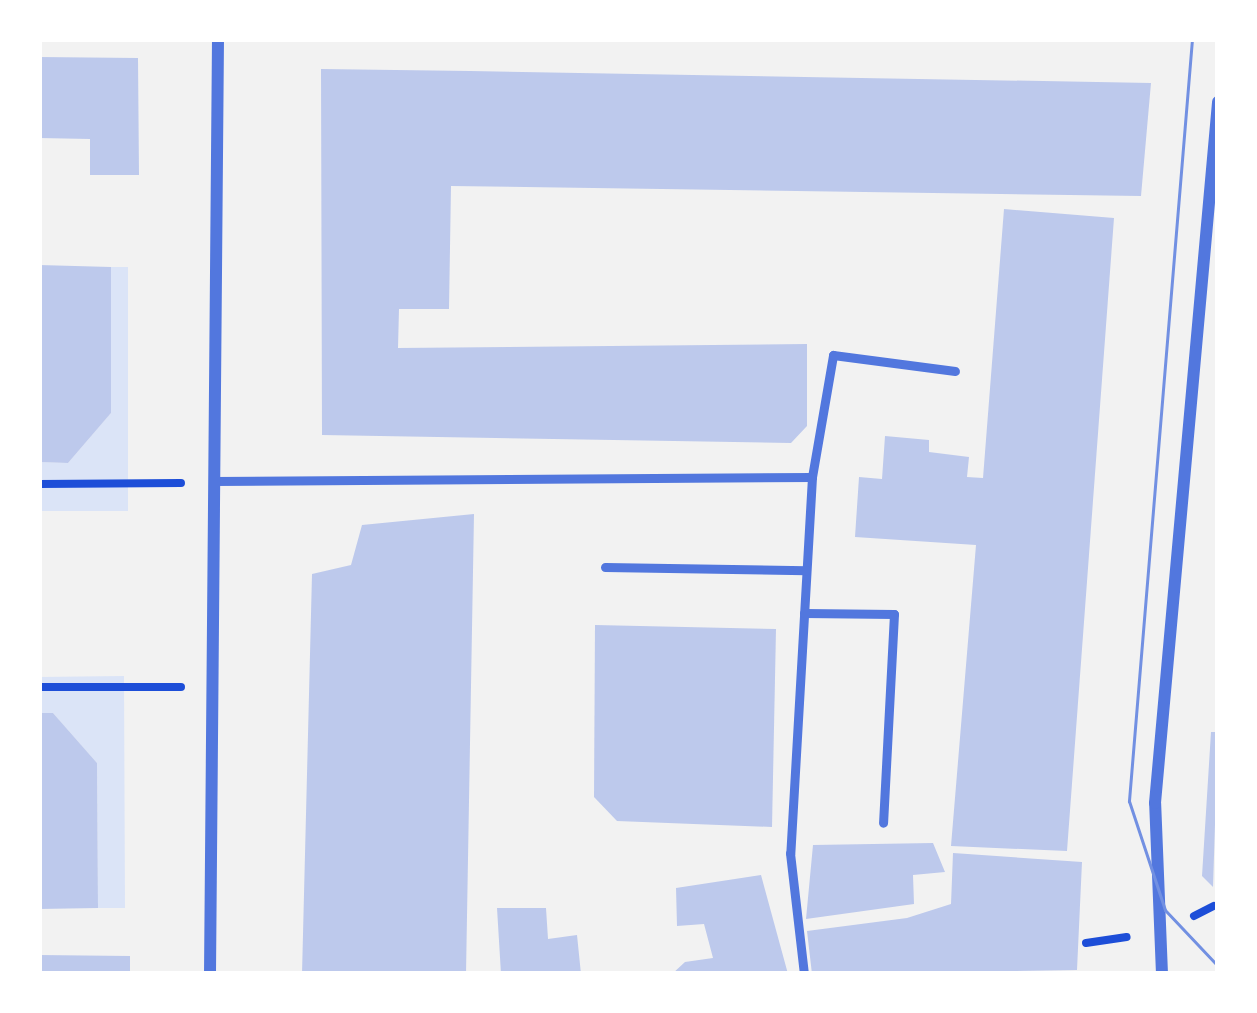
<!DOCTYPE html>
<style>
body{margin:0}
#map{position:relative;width:1257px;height:1013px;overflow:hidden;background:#f2f2f2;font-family:"Titillium Web",sans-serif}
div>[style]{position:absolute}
.green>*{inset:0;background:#dbe4f7}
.building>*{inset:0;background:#bdc9ec}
.path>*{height:8px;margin:-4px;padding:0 4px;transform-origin:4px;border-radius:4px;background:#1d4ed8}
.service>*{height:9px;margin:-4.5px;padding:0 4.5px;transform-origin:4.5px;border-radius:4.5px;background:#5277de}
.minor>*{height:12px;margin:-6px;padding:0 6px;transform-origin:6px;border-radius:6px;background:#5277de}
.tram>*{height:3px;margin:-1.5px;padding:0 1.5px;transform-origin:1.5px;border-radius:1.5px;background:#7290e2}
span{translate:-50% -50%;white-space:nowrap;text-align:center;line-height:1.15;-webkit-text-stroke:10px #fff;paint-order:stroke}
.frame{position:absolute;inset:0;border:42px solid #fff;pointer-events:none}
</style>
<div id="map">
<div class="green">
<div style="clip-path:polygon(111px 267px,128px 267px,128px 511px,39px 511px,39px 462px,68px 463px,111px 413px)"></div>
<div style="clip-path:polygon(124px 676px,125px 908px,98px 908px,97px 763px,53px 713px,39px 713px,39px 677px)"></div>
</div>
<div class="building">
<div style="clip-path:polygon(39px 57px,138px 58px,139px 175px,90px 175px,90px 139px,39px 138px)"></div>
<div style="clip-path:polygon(321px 69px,470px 71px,1151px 83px,1141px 196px,451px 186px,449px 309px,399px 309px,398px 348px,807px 344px,807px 426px,791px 443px,322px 435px)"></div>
<div style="clip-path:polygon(1004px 209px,1114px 218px,1067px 851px,951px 846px,976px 545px,855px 537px,859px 477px,882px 479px,885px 436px,929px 440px,929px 452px,969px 457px,967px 477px,983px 478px)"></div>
<div style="clip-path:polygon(39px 265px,111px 267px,111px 413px,68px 463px,39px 462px)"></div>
<div style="clip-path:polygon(474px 514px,466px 974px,302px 974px,312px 574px,351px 565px,362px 525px)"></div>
<div style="clip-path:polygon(595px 625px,776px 629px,772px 827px,617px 821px,594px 797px)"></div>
<div style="clip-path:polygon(39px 713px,53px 713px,97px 763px,98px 908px,39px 909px)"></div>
<div style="clip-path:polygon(1211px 732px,1218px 732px,1213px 887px,1202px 876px)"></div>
<div style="clip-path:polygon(933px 843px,945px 872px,913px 875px,914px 904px,806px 919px,813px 845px)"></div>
<div style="clip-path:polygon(953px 853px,1082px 862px,1077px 970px,812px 974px,807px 931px,907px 918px,951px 904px)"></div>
<div style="clip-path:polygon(761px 875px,788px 974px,672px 974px,685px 962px,713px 958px,704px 924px,677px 926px,676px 888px)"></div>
<div style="clip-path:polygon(497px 908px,546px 908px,548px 939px,577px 935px,581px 974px,501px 974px)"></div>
<div style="clip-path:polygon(39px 955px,130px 956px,130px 974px,39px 974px)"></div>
</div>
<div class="path">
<div style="left:39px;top:484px;width:142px;rotate:-0.4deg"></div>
<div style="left:39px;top:687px;width:142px"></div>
<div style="left:1194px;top:916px;width:22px;rotate:-27deg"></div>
<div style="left:1086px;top:943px;width:41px;rotate:-8.3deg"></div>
</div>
<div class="service">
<div style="left:812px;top:477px;width:124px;rotate:-80.2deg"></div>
<div style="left:833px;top:355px;width:123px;rotate:7.5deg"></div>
<div style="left:214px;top:481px;width:598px;rotate:-0.38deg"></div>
<div style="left:812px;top:477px;width:377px;rotate:93.3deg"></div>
<div style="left:790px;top:853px;width:122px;rotate:83.4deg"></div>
<div style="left:605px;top:567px;width:201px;rotate:0.9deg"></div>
<div style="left:804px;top:613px;width:90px;rotate:0.6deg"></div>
<div style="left:894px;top:614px;width:209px;rotate:93deg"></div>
</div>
<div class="minor">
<div style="left:210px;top:974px;width:935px;rotate:-89.51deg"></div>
<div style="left:1162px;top:974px;width:171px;rotate:-92.3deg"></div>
<div style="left:1155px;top:803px;width:704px;rotate:-84.86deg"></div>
</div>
<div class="tram">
<div style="left:1192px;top:39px;width:765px;rotate:94.73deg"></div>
<div style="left:1129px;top:801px;width:115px;rotate:71.7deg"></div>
<div style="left:1165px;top:910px;width:77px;rotate:46.6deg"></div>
</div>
<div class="frame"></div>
</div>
